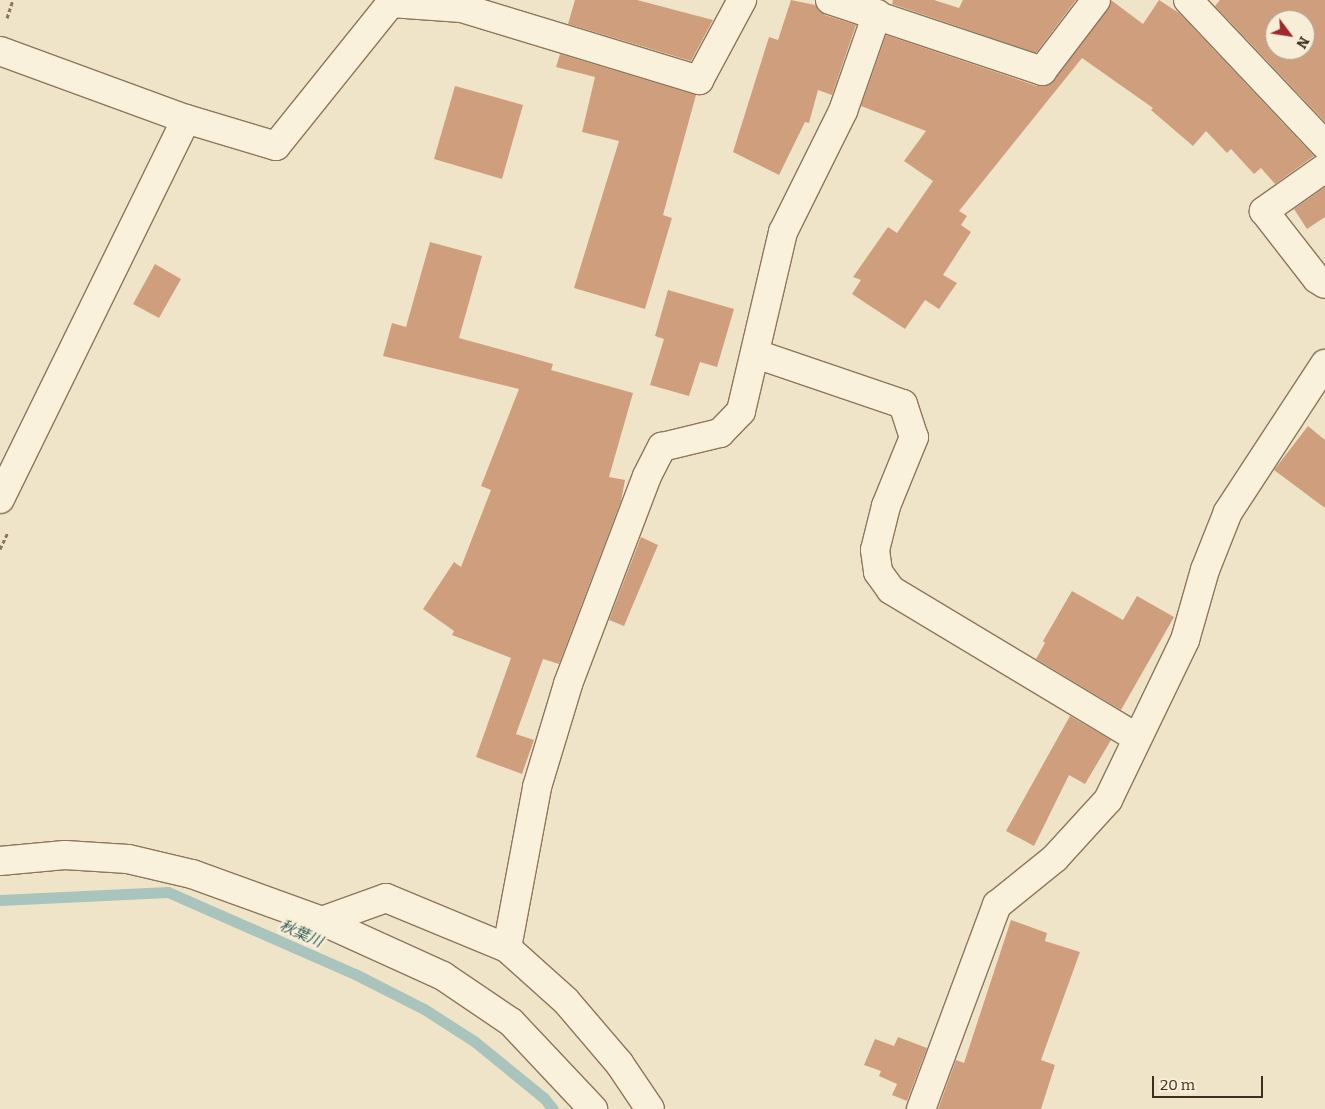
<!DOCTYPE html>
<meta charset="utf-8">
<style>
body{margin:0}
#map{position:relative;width:1325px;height:1109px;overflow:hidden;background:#f0e4c8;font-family:Bitter,"Noto Sans JP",serif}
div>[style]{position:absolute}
.stream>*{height:11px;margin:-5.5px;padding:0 5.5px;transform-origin:5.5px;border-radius:5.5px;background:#a9c4bc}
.building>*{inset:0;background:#cf9f7d}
.path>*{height:3px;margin-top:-1.5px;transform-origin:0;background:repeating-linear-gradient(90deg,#8d765c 0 4px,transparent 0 6.5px)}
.roads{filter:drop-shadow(1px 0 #8d765c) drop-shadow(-1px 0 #8d765c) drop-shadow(0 1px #8d765c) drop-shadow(0 -1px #8d765c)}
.minor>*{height:28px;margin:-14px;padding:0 14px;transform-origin:14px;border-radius:14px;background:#faf1dc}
span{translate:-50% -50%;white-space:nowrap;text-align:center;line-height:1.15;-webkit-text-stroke:5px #f7eed8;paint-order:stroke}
.water-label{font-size:15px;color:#2f5d5a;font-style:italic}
.north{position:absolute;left:1265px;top:10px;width:50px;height:50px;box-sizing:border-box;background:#f7eed8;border:1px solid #ada18e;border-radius:50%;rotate:121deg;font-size:14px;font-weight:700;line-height:20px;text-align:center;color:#3d2e20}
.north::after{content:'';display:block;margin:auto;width:18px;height:22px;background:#9e2a2b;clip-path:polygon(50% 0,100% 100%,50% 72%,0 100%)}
.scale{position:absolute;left:1152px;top:1076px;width:111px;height:22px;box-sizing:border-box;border:2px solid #3d2e20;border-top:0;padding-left:6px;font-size:15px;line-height:18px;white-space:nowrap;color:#3d2e20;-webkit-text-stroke:4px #f7eed8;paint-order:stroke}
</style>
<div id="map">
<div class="stream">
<div style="left:0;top:900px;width:168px;rotate:-2.7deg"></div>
<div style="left:168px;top:892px;width:204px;rotate:23.7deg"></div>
<div style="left:355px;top:974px;width:77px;rotate:26.9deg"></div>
<div style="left:424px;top:1009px;width:59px;rotate:32.6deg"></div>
<div style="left:474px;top:1041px;width:90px;rotate:39.2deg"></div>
<div style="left:544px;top:1098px;width:14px;rotate:51deg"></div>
</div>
<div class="building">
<div style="clip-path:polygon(575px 0,637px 0,713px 20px,691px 61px,568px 24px)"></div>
<div style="clip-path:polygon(791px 0,815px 5px,825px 15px,856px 25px,832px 95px,818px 90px,809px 123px,805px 122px,779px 175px,733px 152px,769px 37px,778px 40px)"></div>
<div style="clip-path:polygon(893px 0,934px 0,959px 8px,963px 0,1076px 0,1036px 53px,892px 4px)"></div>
<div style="clip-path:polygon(1111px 0,1143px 24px,1159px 0,1179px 13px,1314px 156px,1275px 184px,1261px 168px,1254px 174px,1231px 149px,1227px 153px,1206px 131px,1193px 146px,1151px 110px,1153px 108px,1082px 58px,959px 211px,967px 216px,961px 225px,971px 232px,943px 275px,957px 283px,939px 309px,925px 300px,905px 329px,852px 294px,861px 280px,853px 277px,888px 227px,897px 233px,933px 181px,904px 161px,926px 131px,861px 106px,886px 35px,1037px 86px,1046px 86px,1054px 80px,1108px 9px)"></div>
<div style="clip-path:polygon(evenodd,1220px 0,1325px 0,1325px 122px,1215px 6px,1220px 0,1275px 20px,1305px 20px,1305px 50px,1275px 50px,1275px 20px)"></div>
<div style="clip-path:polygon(560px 54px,696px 95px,663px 215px,672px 218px,645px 309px,574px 288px,619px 141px,582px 132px,595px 77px,556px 67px)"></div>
<div style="clip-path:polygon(455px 86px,523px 105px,502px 179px,434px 159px)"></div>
<div style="clip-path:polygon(1325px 187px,1325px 217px,1307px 229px,1294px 209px)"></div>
<div style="clip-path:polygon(430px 242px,482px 256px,459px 338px,553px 364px,551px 370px,633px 393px,609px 477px,625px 480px,621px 501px,559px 664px,543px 659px,516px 734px,534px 740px,522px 774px,476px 757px,511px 658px,452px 635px,454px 631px,423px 609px,454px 562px,461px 567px,491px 490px,481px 486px,519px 389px,383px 356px,392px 323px,406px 327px)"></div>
<div style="clip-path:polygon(155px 264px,181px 279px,159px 318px,133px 304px)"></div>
<div style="clip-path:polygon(668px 290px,734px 309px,717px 367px,700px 362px,689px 396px,650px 385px,664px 339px,655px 336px)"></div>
<div style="clip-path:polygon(1308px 426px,1325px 440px,1325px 508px,1274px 470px)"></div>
<div style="clip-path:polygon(641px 537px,658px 545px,624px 626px,609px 620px)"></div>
<div style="clip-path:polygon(1072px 591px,1123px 620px,1137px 596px,1174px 617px,1121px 710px,1036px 659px,1045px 643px,1043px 641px)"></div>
<div style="clip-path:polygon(1070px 716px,1111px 740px,1085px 784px,1069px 775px,1034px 846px,1006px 831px)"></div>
<div style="clip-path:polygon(1011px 920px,1047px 933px,1045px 941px,1080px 952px,1041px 1060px,1055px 1065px,1041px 1109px,938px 1109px,956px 1060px,964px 1063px)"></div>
<div style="clip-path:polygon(898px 1037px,927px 1048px,907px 1101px,892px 1095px,897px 1084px,879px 1076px,881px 1071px,864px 1065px,875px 1039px,894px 1046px)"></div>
</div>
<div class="path">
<div style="left:7px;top:18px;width:19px;rotate:-72deg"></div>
<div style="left:0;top:549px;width:19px;rotate:-65deg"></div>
</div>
<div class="roads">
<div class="minor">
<div style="left:830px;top:0;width:224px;rotate:18.5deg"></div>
<div style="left:1042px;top:71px;width:89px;rotate:-52.7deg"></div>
<div style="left:1188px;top:0;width:199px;rotate:46.6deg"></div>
<div style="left:0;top:51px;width:198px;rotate:20.1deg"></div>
<div style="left:186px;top:119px;width:94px;rotate:16.7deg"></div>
<div style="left:276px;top:146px;width:184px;rotate:-51.2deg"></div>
<div style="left:391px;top:3px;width:71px;rotate:4deg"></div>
<div style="left:462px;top:8px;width:248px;rotate:16.9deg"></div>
<div style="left:699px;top:80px;width:91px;rotate:-61.7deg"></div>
<div style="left:1325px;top:168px;width:75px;rotate:144.8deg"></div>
<div style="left:1264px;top:211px;width:86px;rotate:52.1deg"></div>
<div style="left:1317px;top:279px;width:9px;rotate:32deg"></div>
<div style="left:756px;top:354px;width:155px;rotate:18.8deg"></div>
<div style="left:903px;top:404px;width:35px;rotate:72deg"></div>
<div style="left:914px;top:437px;width:74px;rotate:112.1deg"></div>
<div style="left:886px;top:506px;width:45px;rotate:104deg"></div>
<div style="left:875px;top:550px;width:22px;rotate:82deg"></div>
<div style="left:878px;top:572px;width:22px;rotate:54deg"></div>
<div style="left:891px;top:590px;width:287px;rotate:31deg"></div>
<div style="left:0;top:499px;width:423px;rotate:-63.9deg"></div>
<div style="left:0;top:861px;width:65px;rotate:-5.3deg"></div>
<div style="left:65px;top:855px;width:63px;rotate:3.6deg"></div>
<div style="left:128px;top:859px;width:66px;rotate:13.2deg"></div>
<div style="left:192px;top:874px;width:138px;rotate:19.9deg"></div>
<div style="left:322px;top:921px;width:133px;rotate:24.4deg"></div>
<div style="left:443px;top:976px;width:82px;rotate:34.1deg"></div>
<div style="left:511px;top:1022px;width:120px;rotate:46.7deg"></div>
<div style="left:322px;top:921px;width:68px;rotate:-19.8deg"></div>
<div style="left:386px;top:898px;width:131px;rotate:22.5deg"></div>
<div style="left:507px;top:948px;width:79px;rotate:41.9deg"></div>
<div style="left:566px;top:1001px;width:82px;rotate:49.5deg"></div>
<div style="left:619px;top:1063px;width:55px;rotate:56deg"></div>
<div style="left:507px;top:948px;width:164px;rotate:-79.4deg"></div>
<div style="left:537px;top:787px;width:108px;rotate:-73.2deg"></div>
<div style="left:568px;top:684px;width:222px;rotate:-69.2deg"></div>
<div style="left:647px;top:476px;width:33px;rotate:-63deg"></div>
<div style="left:662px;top:447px;width:60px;rotate:-13.6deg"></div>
<div style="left:720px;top:433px;width:30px;rotate:-46deg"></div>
<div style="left:741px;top:411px;width:184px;rotate:-76.8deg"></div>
<div style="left:783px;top:232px;width:135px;rotate:-63.6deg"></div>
<div style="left:843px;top:111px;width:103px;rotate:-70.7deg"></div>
<div style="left:921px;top:1109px;width:218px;rotate:-69.6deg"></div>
<div style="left:997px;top:905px;width:75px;rotate:-39deg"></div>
<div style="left:1055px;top:858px;width:79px;rotate:-47.6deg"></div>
<div style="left:1108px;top:800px;width:178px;rotate:-64.3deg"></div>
<div style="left:1185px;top:640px;width:73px;rotate:-74.1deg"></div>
<div style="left:1205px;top:570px;width:62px;rotate:-68.4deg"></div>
<div style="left:1228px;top:512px;width:177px;rotate:-56.8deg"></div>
</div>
</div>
<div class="water-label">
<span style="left:301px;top:934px;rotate:24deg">秋葉川</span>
</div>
<div class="north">N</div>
<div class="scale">20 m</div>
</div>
